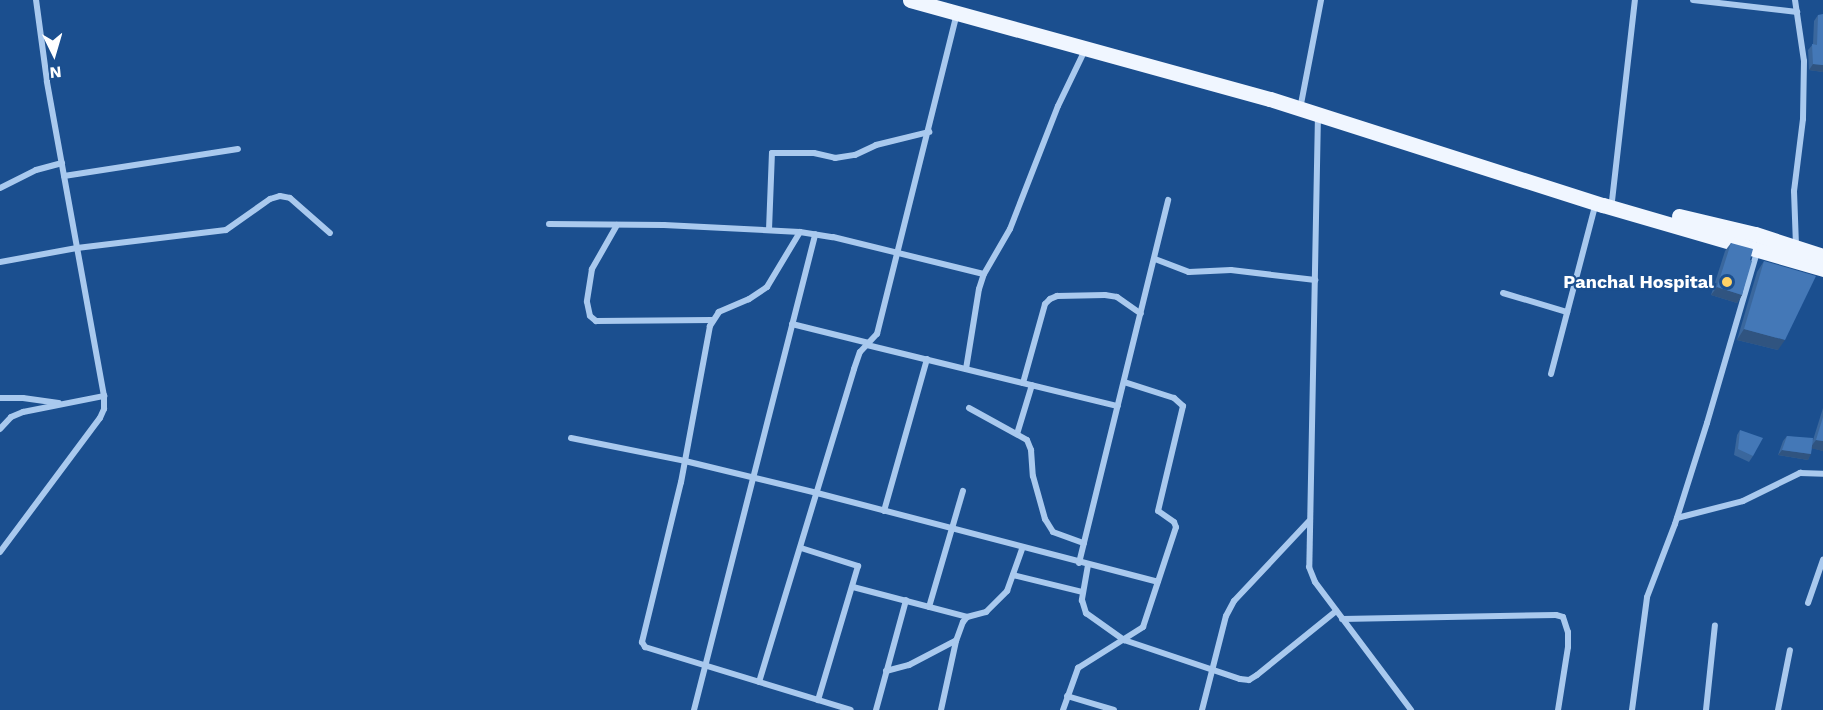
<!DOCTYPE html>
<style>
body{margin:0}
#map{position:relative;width:1823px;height:710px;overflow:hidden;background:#1b4f8f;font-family:"Work Sans",sans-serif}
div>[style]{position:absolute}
.minor>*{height:6px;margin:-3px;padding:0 3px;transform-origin:3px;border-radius:3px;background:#a9c9ee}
.primary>*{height:15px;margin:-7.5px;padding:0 7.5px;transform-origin:7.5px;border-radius:7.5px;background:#f0f6ff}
.wall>*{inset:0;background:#3a679d}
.shaded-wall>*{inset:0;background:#305480}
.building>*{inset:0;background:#4478b7}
.dots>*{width:16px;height:16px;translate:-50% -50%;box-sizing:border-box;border:3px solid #1b4f8f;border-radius:50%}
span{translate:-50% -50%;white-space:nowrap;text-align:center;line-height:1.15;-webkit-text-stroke:4.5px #1b4f8f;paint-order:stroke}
.poi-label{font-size:18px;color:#fff;font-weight:700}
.right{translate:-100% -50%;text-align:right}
.north{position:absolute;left:24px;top:24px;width:60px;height:60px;-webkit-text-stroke:4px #1b4f8f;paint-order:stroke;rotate:175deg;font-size:16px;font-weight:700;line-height:24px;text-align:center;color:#fff}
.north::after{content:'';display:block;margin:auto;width:21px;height:27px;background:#fff;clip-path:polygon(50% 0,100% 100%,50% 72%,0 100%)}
</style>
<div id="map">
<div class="minor">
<div style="left:1693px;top:0;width:105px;rotate:6.6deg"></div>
<div style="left:1795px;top:0;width:62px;rotate:81.6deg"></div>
<div style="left:1804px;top:61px;width:58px;rotate:91deg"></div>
<div style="left:1803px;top:119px;width:73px;rotate:97.1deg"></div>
<div style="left:1794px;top:191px;width:55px;rotate:87.9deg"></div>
<div style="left:1301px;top:104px;width:106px;rotate:-79.1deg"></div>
<div style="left:1318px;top:114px;width:453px;rotate:91.1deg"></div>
<div style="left:1309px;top:567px;width:16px;rotate:68deg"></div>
<div style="left:1315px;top:582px;width:160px;rotate:53.1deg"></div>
<div style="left:64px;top:176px;width:176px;rotate:-8.8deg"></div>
<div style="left:0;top:188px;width:40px;rotate:-26.6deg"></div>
<div style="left:36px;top:170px;width:27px;rotate:-15deg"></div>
<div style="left:1612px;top:201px;width:202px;rotate:-83.5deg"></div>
<div style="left:549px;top:224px;width:115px;rotate:0.5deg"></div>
<div style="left:664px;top:225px;width:136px;rotate:2.9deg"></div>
<div style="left:800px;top:232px;width:33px;rotate:9deg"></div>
<div style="left:833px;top:237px;width:155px;rotate:13.8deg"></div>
<div style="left:617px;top:225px;width:51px;rotate:119.6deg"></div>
<div style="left:592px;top:269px;width:33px;rotate:99deg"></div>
<div style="left:587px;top:302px;width:14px;rotate:78deg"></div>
<div style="left:590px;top:316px;width:8px;rotate:40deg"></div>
<div style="left:596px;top:321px;width:116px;rotate:-0.5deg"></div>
<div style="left:769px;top:230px;width:77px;rotate:-87.8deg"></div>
<div style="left:772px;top:153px;width:42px"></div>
<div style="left:814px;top:153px;width:22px;rotate:13deg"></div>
<div style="left:835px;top:158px;width:20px;rotate:-9deg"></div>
<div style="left:855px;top:155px;width:23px;rotate:-25deg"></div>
<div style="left:876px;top:145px;width:55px;rotate:-13.8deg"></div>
<div style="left:800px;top:232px;width:64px;rotate:121deg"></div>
<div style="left:767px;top:287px;width:22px;rotate:146deg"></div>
<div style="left:749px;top:299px;width:33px;rotate:157deg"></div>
<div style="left:719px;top:312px;width:17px;rotate:123deg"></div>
<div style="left:710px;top:326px;width:159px;rotate:100.5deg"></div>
<div style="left:681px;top:482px;width:165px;rotate:103.7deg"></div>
<div style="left:642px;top:642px;width:6px;rotate:59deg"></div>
<div style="left:645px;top:647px;width:215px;rotate:17deg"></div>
<div style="left:1155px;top:259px;width:36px;rotate:21deg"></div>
<div style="left:1189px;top:272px;width:42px;rotate:-2.7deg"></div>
<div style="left:1231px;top:270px;width:85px;rotate:6.8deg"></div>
<div style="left:0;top:262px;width:78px;rotate:-10.3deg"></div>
<div style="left:77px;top:248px;width:150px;rotate:-6.9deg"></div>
<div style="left:226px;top:230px;width:54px;rotate:-35.2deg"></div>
<div style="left:270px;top:199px;width:10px;rotate:-17deg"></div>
<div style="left:280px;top:196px;width:10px;rotate:11deg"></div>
<div style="left:290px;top:198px;width:53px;rotate:41.2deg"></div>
<div style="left:1503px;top:293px;width:67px;rotate:16.5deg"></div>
<div style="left:792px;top:324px;width:79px;rotate:13.9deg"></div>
<div style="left:867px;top:345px;width:258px;rotate:13.7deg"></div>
<div style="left:966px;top:369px;width:81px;rotate:-80.8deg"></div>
<div style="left:979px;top:289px;width:16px;rotate:-72deg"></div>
<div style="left:984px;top:274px;width:52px;rotate:-60deg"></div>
<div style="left:1010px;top:229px;width:132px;rotate:-68.7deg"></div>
<div style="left:1058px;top:106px;width:62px;rotate:-64.3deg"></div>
<div style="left:1551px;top:374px;width:177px;rotate:-75.3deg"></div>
<div style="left:1023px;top:383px;width:82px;rotate:-74.4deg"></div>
<div style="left:1045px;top:304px;width:7px;rotate:-45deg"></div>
<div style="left:1050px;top:299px;width:8px;rotate:-23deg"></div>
<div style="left:1057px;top:296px;width:48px;rotate:-1.2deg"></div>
<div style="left:1105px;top:295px;width:12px;rotate:9deg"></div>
<div style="left:1117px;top:297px;width:29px;rotate:35deg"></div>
<div style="left:0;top:398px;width:23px"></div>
<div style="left:23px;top:398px;width:36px;rotate:8deg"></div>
<div style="left:969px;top:408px;width:66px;rotate:28.9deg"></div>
<div style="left:1027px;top:440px;width:11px;rotate:68deg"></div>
<div style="left:1031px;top:450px;width:26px;rotate:86deg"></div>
<div style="left:1033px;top:476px;width:45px;rotate:74.4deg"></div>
<div style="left:1045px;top:519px;width:15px;rotate:58deg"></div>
<div style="left:1053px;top:532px;width:33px;rotate:20deg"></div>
<div style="left:0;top:429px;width:16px;rotate:-47deg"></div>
<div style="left:11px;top:417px;width:13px;rotate:-23deg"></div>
<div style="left:23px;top:412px;width:83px;rotate:-11.2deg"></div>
<div style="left:1017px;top:434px;width:51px;rotate:-73deg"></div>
<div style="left:571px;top:438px;width:116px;rotate:11.4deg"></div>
<div style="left:685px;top:461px;width:136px;rotate:13.6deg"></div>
<div style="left:817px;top:493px;width:352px;rotate:14.6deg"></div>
<div style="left:884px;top:511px;width:158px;rotate:-74.2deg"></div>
<div style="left:1677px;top:518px;width:68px;rotate:-14.4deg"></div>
<div style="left:1743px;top:501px;width:64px;rotate:-26.2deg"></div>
<div style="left:1800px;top:473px;width:23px;rotate:2deg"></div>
<div style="left:801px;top:548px;width:60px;rotate:17.5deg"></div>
<div style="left:858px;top:566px;width:140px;rotate:106.6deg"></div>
<div style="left:0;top:552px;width:167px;rotate:-53.3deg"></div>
<div style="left:100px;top:418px;width:10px;rotate:-66deg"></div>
<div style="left:104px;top:409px;width:13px;rotate:-90deg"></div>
<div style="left:104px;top:396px;width:320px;rotate:-100.3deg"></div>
<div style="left:47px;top:81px;width:82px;rotate:-97.7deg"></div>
<div style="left:1079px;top:563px;width:374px;rotate:-76.2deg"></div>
<div style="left:1088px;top:565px;width:36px;rotate:100deg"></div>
<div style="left:1082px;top:600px;width:14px;rotate:73deg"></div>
<div style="left:1086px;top:613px;width:47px;rotate:35.4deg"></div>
<div style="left:1124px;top:640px;width:122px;rotate:18.6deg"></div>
<div style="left:1240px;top:679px;width:9px;rotate:6deg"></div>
<div style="left:1249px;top:680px;width:9px;rotate:-32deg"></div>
<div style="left:1257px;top:675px;width:102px;rotate:-39deg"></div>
<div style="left:1013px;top:575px;width:72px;rotate:13.7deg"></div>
<div style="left:853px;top:587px;width:118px;rotate:14.7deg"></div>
<div style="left:1808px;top:603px;width:46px;rotate:-70.8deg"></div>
<div style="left:929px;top:607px;width:121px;rotate:-73.7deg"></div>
<div style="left:1342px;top:619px;width:214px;rotate:-1.1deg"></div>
<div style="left:1556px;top:615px;width:7px;rotate:16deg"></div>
<div style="left:1563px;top:617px;width:16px;rotate:72deg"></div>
<div style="left:1568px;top:632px;width:15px;rotate:90deg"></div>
<div style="left:1568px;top:647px;width:64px;rotate:99deg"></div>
<div style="left:886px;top:671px;width:24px;rotate:-15deg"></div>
<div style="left:909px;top:665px;width:52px;rotate:-27.6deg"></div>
<div style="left:759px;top:682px;width:327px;rotate:-73.1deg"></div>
<div style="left:854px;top:369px;width:18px;rotate:-71deg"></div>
<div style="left:860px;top:352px;width:25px;rotate:-47deg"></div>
<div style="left:877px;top:334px;width:331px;rotate:-76deg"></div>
<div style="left:1067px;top:696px;width:49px;rotate:16.6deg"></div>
<div style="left:694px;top:710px;width:491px;rotate:-75.7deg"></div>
<div style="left:876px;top:710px;width:114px;rotate:-74.7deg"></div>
<div style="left:941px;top:710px;width:71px;rotate:-77.7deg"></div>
<div style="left:956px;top:641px;width:20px;rotate:-70deg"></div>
<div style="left:963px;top:622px;width:6px;rotate:-51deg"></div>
<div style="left:967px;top:617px;width:20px;rotate:-15deg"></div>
<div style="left:986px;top:612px;width:30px;rotate:-45deg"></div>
<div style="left:1007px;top:591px;width:45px;rotate:-70.3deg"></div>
<div style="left:1063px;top:710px;width:45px;rotate:-70.3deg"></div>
<div style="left:1078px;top:668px;width:77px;rotate:-32.2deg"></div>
<div style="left:1143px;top:627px;width:105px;rotate:-71.7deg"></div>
<div style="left:1176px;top:527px;width:5px;rotate:-112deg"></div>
<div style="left:1174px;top:522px;width:19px;rotate:-145deg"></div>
<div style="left:1158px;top:511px;width:108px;rotate:-76.6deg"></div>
<div style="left:1183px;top:406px;width:12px;rotate:-138deg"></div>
<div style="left:1174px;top:398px;width:52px;rotate:-162.3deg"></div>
<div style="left:1202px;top:710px;width:97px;rotate:-75.7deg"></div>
<div style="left:1226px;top:616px;width:17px;rotate:-62deg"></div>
<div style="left:1234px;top:601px;width:110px;rotate:-46.8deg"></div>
<div style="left:1632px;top:710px;width:114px;rotate:-82.4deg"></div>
<div style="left:1647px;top:597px;width:78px;rotate:-69deg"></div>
<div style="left:1675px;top:524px;width:106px;rotate:-72.4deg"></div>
<div style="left:1707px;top:423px;width:181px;rotate:-73.7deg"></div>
<div style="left:1706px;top:710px;width:85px;rotate:-84deg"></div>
<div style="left:1778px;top:710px;width:61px;rotate:-78.7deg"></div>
</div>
<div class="primary">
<div style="left:910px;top:0;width:373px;rotate:15.4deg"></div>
<div style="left:1270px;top:99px;width:349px;rotate:17.7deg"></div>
<div style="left:1603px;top:205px;width:229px;rotate:16.2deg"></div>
<div style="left:1679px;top:216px;width:78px;rotate:13.3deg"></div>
<div style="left:1755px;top:234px;width:71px;rotate:17.9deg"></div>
</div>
<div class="wall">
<div style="clip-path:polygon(1818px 15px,1823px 72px,1809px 70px,1808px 50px,1813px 44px,1814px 21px)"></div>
<div style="clip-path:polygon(1731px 243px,1750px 260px,1742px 295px,1737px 303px,1711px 295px,1725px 251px)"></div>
<div style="clip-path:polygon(1764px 261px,1778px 350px,1737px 340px,1757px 272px)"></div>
<div style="clip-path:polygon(1823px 408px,1823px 451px,1812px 448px,1808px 460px,1778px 455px,1783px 441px,1787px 436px,1813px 440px)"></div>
<div style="clip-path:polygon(1740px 430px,1753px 456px,1749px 462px,1734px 455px,1737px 435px)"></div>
</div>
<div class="shaded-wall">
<div style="clip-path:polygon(1813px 64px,1823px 65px,1823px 72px,1809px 70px)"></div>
<div style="clip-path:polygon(1717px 287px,1742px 295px,1737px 303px,1711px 295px)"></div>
<div style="clip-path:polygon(1744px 329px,1785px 340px,1778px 350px,1737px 340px)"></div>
<div style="clip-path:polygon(1816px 440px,1823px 441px,1823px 451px,1810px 448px)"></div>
<div style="clip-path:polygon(1782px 450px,1811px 454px,1808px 460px,1778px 455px)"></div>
</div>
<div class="building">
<div style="clip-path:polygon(1823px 14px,1823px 65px,1813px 64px,1812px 44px,1817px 45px,1818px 15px)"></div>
<div style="clip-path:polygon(1731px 243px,1753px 249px,1750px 260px,1752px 261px,1742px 295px,1717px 287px)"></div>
<div style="clip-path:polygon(1764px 261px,1816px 276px,1785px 340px,1744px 329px)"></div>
<div style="clip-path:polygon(1823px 417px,1823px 441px,1816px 440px)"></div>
<div style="clip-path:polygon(1740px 430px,1763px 438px,1753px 456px,1738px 449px)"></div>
<div style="clip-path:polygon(1787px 436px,1813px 438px,1811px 454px,1782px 450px)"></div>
</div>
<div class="dots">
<div style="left:1727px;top:282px;background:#ffd166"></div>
</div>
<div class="poi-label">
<span class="right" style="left:1714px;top:282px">Panchal Hospital</span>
</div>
<div class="north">N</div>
</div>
